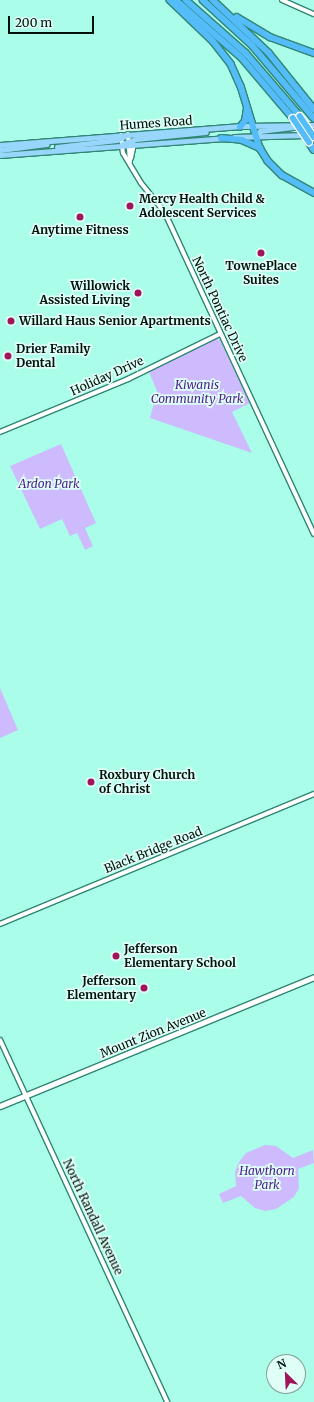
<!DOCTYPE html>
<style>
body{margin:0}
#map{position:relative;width:314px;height:1402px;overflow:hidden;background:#a9fde9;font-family:Merriweather,serif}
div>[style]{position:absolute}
.green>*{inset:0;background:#cdbbfd}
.roads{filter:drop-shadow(1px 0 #308674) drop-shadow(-1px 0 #308674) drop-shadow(0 1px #308674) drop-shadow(0 -1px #308674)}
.tertiary>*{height:4px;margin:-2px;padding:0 2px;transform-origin:2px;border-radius:2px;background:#fff}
.secondary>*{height:4.5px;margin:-2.25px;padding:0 2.25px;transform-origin:2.25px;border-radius:2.25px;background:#fff}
.primary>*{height:5px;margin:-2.5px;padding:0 2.5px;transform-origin:2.5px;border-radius:2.5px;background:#98d7fb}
.motorway>*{height:5.5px;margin:-2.75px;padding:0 2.75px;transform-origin:2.75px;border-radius:2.75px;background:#54bcf8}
.bridges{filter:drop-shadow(1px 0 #fff) drop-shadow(-1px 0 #fff) drop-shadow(0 1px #fff) drop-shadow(0 -1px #fff)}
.motorway-bridge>*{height:5.5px;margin:-2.75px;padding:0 2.75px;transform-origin:2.75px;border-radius:2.75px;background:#54bcf8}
.dots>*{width:11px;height:11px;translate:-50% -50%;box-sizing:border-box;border:2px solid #dffff6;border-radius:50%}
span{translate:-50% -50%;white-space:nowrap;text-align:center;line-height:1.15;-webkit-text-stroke:3.5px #dffff6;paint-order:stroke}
.street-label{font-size:12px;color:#00110c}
.poi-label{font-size:12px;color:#00110c;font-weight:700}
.left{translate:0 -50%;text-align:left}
.right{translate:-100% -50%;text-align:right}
.park-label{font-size:12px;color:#4e1d8c;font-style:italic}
.north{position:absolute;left:266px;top:1354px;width:40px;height:40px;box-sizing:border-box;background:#dffff6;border:1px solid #86a098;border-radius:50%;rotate:336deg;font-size:11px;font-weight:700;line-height:16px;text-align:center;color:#00110c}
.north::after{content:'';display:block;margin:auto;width:14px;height:18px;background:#a1135b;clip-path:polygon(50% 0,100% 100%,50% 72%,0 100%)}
.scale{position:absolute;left:8px;top:16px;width:86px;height:18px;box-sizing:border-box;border:2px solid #00110c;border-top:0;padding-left:5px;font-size:12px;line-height:14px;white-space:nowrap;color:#00110c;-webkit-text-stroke:3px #dffff6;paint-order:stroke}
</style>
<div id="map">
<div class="green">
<div style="clip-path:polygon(216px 339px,220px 340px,250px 403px,232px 412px,252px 453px,150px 418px,157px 391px,149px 372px)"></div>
<div style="clip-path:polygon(61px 444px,96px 523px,85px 528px,93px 546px,85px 550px,77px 533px,70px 536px,62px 519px,40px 529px,10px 466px)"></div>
<div style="clip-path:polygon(0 688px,18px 730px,0 738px)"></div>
<div style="clip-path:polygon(265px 1145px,276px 1146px,293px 1158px,313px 1150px,314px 1163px,298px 1169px,299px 1188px,294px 1197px,276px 1209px,265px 1211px,255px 1208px,241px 1196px,223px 1203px,219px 1194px,236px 1186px,235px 1172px,239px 1162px,246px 1153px)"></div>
</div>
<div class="roads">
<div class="tertiary">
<div style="left:282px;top:0;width:35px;rotate:24deg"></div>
<div style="left:128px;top:134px;width:28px;rotate:86deg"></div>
<div style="left:121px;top:135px;width:18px;rotate:84deg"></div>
<div style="left:123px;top:153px;width:35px;rotate:59deg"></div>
<div style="left:141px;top:183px;width:36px;rotate:51deg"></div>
<div style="left:164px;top:211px;width:356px;rotate:65.1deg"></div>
<div style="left:131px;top:158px;width:14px;rotate:-78deg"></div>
<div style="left:0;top:432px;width:139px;rotate:-22.5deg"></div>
<div style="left:128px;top:379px;width:102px;rotate:-26.1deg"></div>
<div style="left:0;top:924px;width:340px;rotate:-22.5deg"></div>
<div style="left:0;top:1040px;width:399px;rotate:65.2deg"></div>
</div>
<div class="secondary">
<div style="left:0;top:1106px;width:339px;rotate:-22.3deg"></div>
</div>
<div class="primary">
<div style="left:256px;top:136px;width:6px;rotate:-51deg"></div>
<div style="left:260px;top:131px;width:35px;rotate:-7deg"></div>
<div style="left:234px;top:137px;width:72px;rotate:-1.6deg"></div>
<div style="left:122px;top:144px;width:15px;rotate:-20deg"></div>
<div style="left:136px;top:139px;width:70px;rotate:-5.7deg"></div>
<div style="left:0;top:145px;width:245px;rotate:-4.5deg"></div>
<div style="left:244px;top:126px;width:70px;rotate:-0.8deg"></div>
<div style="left:57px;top:147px;width:60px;rotate:-6.7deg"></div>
<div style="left:117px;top:140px;width:11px;rotate:-27deg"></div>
<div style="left:0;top:150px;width:47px;rotate:-7.3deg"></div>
<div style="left:0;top:155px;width:225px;rotate:-4.3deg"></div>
</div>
<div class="motorway">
<div style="left:170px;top:0;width:59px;rotate:43.6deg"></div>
<div style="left:213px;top:41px;width:29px;rotate:52deg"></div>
<div style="left:231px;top:64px;width:24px;rotate:66deg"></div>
<div style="left:241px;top:86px;width:65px;rotate:73deg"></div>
<div style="left:260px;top:148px;width:15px;rotate:58deg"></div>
<div style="left:268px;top:161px;width:20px;rotate:45deg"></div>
<div style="left:282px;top:175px;width:37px;rotate:29deg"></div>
<div style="left:176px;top:0;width:88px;rotate:41.3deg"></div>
<div style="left:242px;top:58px;width:79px;rotate:49.6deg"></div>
<div style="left:186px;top:0;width:80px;rotate:41.5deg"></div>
<div style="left:246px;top:53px;width:83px;rotate:49.4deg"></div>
<div style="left:203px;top:0;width:67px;rotate:42.6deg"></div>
<div style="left:252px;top:45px;width:96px;rotate:49.7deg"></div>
<div style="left:213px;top:0;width:77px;rotate:43.4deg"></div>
<div style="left:269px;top:53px;width:72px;rotate:51.2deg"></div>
<div style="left:237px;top:17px;width:39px;rotate:31deg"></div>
<div style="left:270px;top:37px;width:47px;rotate:20deg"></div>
<div style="left:240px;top:127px;width:8px;rotate:-50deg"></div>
<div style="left:245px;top:121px;width:12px;rotate:-81deg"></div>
<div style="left:221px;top:138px;width:21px;rotate:5deg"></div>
<div style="left:242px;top:140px;width:20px;rotate:24deg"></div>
<div style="left:309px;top:142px;width:9px;rotate:58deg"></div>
</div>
</div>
<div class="bridges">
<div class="motorway-bridge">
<div style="left:300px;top:116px;width:25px;rotate:56deg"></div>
<div style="left:293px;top:118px;width:29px;rotate:56deg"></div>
</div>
</div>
<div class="dots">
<div style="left:130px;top:206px;background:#a1135b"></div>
<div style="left:80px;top:217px;background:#a1135b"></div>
<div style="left:261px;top:253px;background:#a1135b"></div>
<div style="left:138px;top:293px;background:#a1135b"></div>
<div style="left:11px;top:321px;background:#a1135b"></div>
<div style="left:8px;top:356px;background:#a1135b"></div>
<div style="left:91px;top:782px;background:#a1135b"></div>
<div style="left:116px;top:956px;background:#a1135b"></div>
<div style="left:144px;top:988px;background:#a1135b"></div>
</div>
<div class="street-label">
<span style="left:156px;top:123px;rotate:-4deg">Humes Road</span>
<span style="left:220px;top:309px;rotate:65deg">North Pontiac Drive</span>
<span style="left:107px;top:376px;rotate:-24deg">Holiday Drive</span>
<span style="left:153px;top:850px;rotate:-22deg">Black Bridge Road</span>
<span style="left:153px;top:1033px;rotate:-22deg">Mount Zion Avenue</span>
<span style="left:93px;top:1217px;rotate:65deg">North Randall Avenue</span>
</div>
<div class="poi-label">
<span class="left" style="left:139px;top:206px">Mercy Health Child &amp;<br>Adolescent Services</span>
<span style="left:80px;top:230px">Anytime Fitness</span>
<span style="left:261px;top:273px">TownePlace<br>Suites</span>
<span class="right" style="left:130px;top:293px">Willowick<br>Assisted Living</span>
<span class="left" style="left:19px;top:321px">Willard Haus Senior Apartments</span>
<span class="left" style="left:16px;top:356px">Drier Family<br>Dental</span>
<span class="left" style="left:99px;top:782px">Roxbury Church<br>of Christ</span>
<span class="left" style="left:124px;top:956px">Jefferson<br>Elementary School</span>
<span class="right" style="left:136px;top:988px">Jefferson<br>Elementary</span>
</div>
<div class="park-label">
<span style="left:197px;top:392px">Kiwanis<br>Community Park</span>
<span style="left:49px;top:484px">Ardon Park</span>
<span style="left:267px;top:1178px">Hawthorn<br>Park</span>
</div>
<div class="north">N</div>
<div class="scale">200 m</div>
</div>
